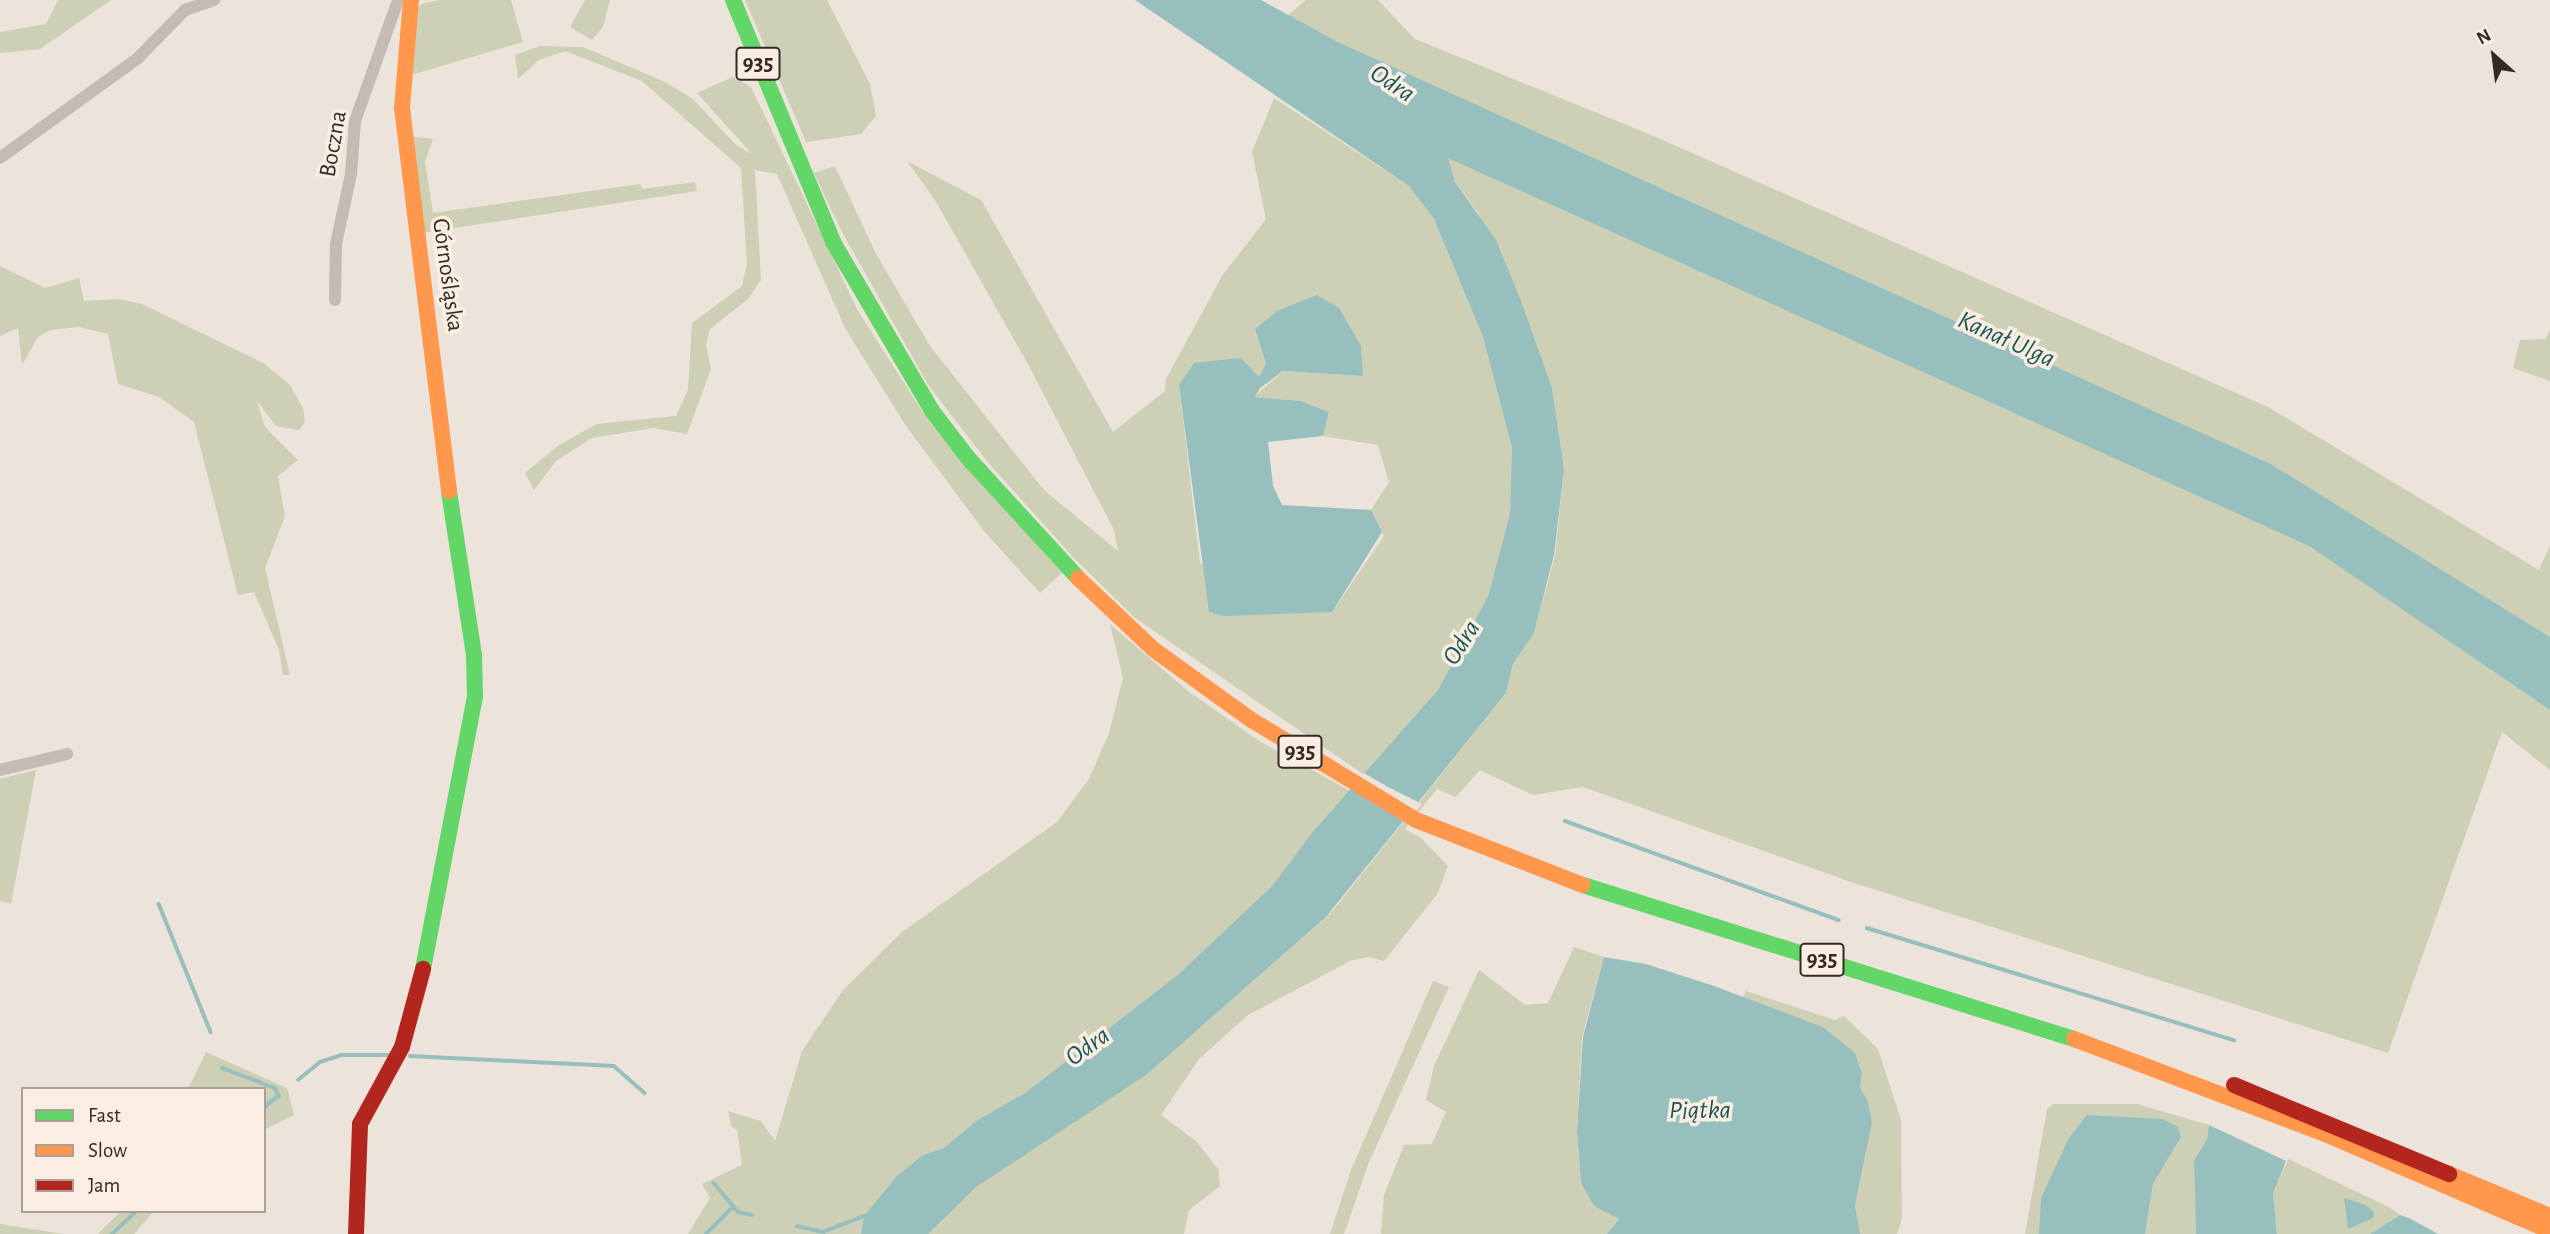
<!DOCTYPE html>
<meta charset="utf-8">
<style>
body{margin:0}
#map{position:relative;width:2550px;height:1234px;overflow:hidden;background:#ece3db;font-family:"Alegreya Sans",sans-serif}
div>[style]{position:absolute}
.green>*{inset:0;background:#cdd0b4}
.water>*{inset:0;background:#97bfbd}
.pier>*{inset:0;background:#ece3db}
.stream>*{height:3.5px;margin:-1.75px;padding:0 1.75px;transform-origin:1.75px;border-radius:1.75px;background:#97bfbd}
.street>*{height:12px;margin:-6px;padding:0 6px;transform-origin:6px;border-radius:6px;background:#c4bbb5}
.fast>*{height:16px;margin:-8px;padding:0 8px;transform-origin:8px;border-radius:8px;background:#63d668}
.slow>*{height:16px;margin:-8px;padding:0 8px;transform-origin:8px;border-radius:8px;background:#ff974d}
.jam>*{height:16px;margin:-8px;padding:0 8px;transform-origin:8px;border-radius:8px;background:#b3261e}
span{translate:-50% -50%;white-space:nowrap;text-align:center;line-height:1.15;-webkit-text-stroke:7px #faeee2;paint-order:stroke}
.shield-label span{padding:2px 5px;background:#faeee2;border:2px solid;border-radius:5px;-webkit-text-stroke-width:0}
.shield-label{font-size:23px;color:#342924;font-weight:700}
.street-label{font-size:24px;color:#342924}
.water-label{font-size:26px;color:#185557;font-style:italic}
.legend{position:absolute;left:21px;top:1087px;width:245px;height:126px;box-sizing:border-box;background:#faeee2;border:2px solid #ab9f96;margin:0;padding:9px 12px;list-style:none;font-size:21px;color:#342924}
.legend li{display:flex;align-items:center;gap:14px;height:35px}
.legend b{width:35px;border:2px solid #ab9f96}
.north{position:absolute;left:2459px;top:21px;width:70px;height:70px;-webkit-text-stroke:5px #faeee2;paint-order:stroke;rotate:332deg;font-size:19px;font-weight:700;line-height:28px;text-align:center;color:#342924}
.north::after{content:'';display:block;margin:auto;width:24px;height:32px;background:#342924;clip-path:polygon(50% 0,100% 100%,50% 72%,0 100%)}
</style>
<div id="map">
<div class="green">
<div style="clip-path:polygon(58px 0,111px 0,40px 49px,0 53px,0 32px,46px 24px)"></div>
<div style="clip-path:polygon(439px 0,511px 0,523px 42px,408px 76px,414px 15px,421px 4px)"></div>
<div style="clip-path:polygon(585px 0,610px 0,603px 27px,592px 40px,570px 27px)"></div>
<div style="clip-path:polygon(745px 0,827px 0,870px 84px,876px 116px,861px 134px,806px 142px)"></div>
<div style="clip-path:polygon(1306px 0,1378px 0,1415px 39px,1656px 137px,2268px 407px,2539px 570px,2550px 546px,2550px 637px,2271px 464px,1338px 42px,1288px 15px)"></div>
<div style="clip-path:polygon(540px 46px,583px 47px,665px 82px,693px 99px,736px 145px,752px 154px,697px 93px,733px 77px,751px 87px,858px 311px,929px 422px,1062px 573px,1040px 593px,984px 531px,906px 426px,845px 328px,777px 174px,755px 170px,761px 280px,748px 299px,710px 329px,706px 345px,711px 369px,687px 434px,653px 428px,592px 438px,556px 461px,534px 490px,525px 473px,559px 445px,597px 424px,676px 416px,688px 390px,692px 323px,742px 286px,747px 264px,741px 168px,642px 81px,565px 51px,539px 60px,518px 79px,515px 55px)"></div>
<div style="clip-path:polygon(evenodd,1274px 98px,1409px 186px,1434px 219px,1483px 337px,1512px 448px,1510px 514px,1488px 596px,1438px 690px,1366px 776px,1135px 618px,1074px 558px,986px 460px,929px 386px,843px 234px,814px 173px,835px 166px,876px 254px,930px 346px,1044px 490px,1118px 551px,1114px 530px,1029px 366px,935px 200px,907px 161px,981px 200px,1113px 432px,1165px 391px,1166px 379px,1222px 276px,1266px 219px,1252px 152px,1274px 98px,1277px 311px,1363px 376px,1283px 371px,1254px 397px,1301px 401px,1329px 412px,1323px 436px,1378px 445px,1389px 482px,1371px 510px,1384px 536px,1332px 612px,1200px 563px,1179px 385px,1259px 377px,1266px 364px,1255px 329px,1277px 311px)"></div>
<div style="clip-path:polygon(408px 136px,433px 139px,425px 162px,433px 213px,640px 184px,642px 189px,695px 182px,697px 191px,422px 233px)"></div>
<div style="clip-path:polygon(1447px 157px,2309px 546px,2550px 710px,2550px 770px,2502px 732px,2388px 1053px,1851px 882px,1583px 787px,1533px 795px,1480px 770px,1456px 797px,1437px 789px,1405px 829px,1421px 838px,1448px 866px,1438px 893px,1384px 961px,1369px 957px,1352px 960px,1248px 1015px,1199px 1059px,1161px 1115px,1196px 1141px,1218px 1169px,1220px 1186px,1189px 1210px,1184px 1234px,927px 1234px,977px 1185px,1201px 1027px,1330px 914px,1506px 693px,1513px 664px,1534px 633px,1555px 556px,1564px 469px,1552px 388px,1478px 213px,1455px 182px)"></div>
<div style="clip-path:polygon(0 266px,45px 288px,79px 278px,84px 301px,119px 299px,142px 304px,263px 363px,290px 385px,303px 408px,305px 422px,299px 430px,276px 426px,257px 401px,265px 427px,298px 460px,278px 476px,285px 516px,265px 568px,290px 675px,283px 675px,279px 650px,254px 592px,238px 595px,194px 422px,159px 397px,118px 384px,108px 334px,79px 327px,51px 330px,38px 337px,22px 365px,18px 328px,0 336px)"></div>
<div style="clip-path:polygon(2550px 330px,2550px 381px,2513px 368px,2520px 340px,2545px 339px)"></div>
<div style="clip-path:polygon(1110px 624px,1189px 692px,1261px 742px,1352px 792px,1311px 834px,1272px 886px,1179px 975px,1025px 1093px,976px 1121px,944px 1148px,923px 1155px,897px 1177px,864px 1216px,861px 1234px,688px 1234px,710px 1198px,702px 1184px,742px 1165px,737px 1130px,731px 1126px,728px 1111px,761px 1121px,775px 1141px,802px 1051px,843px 990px,902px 932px,1057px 822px,1089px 779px,1109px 733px,1123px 678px)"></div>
<div style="clip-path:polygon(36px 770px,11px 904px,0 901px,0 779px)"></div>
<div style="clip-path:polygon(1574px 947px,1604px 957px,1582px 1037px,1577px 1132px,1581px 1183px,1594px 1206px,1619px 1219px,1607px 1234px,1381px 1234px,1384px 1195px,1404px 1145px,1432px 1144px,1446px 1112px,1426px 1100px,1434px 1066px,1479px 970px,1525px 1005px,1548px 1003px)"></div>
<div style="clip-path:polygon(1433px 981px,1449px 987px,1369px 1162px,1344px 1234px,1330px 1234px,1351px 1170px)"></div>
<div style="clip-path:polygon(1746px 991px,1835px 1020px,1844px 1016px,1878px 1049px,1901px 1120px,1902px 1219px,1897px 1234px,1860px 1234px,1858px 1229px,1855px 1206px,1867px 1148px,1867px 1099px,1860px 1088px,1862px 1074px,1823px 1027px,1743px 997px)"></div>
<div style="clip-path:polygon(206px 1052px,287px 1088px,294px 1115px,264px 1130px,264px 1089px,188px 1089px)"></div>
<div style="clip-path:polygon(2054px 1104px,2137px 1104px,2209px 1125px,2207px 1139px,2194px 1161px,2196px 1234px,2145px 1234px,2153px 1184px,2181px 1137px,2163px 1119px,2108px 1118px,2039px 1234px,2025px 1234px,2047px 1109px)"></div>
<div style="clip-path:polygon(2288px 1159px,2389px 1207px,2400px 1215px,2370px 1234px,2277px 1234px,2273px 1194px)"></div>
<div style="clip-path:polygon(121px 1211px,154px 1211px,134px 1234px,98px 1234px)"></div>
<div style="clip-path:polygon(0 1224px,63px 1234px,0 1234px)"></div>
</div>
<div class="water">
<div style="clip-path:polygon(1135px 0,1261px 0,1338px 42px,2271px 464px,2550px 637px,2550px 710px,2309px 546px,1448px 158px,1455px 182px,1496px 240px,1521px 301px,1552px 388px,1564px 469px,1554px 555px,1534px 633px,1513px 664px,1506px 693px,1326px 917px,1146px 1075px,976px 1187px,928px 1234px,861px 1234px,864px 1216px,897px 1176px,923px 1155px,944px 1148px,976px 1121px,1025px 1093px,1178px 975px,1272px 886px,1311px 834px,1438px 690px,1488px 596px,1510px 514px,1512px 448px,1483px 337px,1434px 219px,1409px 186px)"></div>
<div style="clip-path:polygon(1317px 295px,1339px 308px,1361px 346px,1363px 376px,1283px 371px,1260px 388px,1255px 397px,1301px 401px,1329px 412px,1323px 436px,1268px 442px,1273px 486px,1282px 505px,1371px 510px,1382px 532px,1332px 612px,1223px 616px,1209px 612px,1179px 385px,1194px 363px,1241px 358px,1259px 377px,1266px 364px,1255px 329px,1277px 311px)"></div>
<div style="clip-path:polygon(1604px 957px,1646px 964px,1714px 986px,1823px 1027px,1855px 1053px,1862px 1074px,1860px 1088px,1867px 1099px,1872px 1122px,1855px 1206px,1860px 1234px,1607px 1234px,1619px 1219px,1594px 1206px,1581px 1183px,1577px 1132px,1583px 1037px)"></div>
<div style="clip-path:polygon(2087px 1115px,2163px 1119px,2178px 1127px,2181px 1137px,2153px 1184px,2145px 1234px,2039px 1234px,2041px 1198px,2069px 1138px)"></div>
<div style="clip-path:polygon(2209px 1125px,2286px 1161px,2273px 1194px,2277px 1234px,2196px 1234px,2194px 1161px,2207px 1139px)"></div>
<div style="clip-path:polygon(2344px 1198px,2365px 1205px,2374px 1212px,2373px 1218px,2348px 1229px)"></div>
<div style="clip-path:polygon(2400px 1215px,2409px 1218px,2438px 1234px,2370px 1234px)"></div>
</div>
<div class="pier">
<div style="clip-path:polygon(1364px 773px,1388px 787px,1422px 804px,1409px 820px,1350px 789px)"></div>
</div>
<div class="stream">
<div style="left:1565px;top:821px;width:291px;rotate:19.9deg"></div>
<div style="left:159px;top:904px;width:138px;rotate:67.9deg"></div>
<div style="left:1867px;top:928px;width:384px;rotate:17deg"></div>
<div style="left:410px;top:1056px;width:204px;rotate:2.8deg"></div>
<div style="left:614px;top:1066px;width:41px;rotate:41.1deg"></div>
<div style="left:222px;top:1068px;width:57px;rotate:20.7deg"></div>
<div style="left:275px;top:1088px;width:9px;rotate:63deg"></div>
<div style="left:279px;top:1096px;width:19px;rotate:141deg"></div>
<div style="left:298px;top:1080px;width:28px;rotate:-39deg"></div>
<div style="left:320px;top:1062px;width:22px;rotate:-18deg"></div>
<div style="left:341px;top:1055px;width:47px"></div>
<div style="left:714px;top:1183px;width:38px;rotate:50deg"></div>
<div style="left:738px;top:1212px;width:14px;rotate:12deg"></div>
<div style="left:797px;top:1226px;width:27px;rotate:13deg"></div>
<div style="left:823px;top:1232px;width:44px;rotate:-21.3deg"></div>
<div style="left:112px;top:1234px;width:34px;rotate:-43deg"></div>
<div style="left:706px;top:1234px;width:38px;rotate:-45deg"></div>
</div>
<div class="street">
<div style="left:0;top:158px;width:170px;rotate:-35.9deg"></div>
<div style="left:138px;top:58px;width:67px;rotate:-45.6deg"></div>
<div style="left:185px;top:10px;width:31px;rotate:-19deg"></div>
<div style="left:335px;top:300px;width:56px;rotate:-89deg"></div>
<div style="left:336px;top:244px;width:72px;rotate:-77.9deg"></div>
<div style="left:351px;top:174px;width:53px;rotate:-85.7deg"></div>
<div style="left:355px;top:121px;width:128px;rotate:-70.4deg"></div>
<div style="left:0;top:770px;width:69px;rotate:-13.4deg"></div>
</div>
<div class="fast">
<div style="left:733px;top:0;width:262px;rotate:67.5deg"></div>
<div style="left:833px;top:242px;width:196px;rotate:59.6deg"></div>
<div style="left:932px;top:411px;width:61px;rotate:52.4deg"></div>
<div style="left:969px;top:459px;width:161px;rotate:47.5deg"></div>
<div style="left:1583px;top:885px;width:515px;rotate:17.41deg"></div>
<div style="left:423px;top:969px;width:278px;rotate:-79.2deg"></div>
<div style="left:475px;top:696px;width:41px;rotate:-91.4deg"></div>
<div style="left:474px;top:655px;width:166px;rotate:-98.7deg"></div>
</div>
<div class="slow">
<div style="left:411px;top:0;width:108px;rotate:94.8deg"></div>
<div style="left:402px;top:108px;width:386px;rotate:83deg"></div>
<div style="left:1078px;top:578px;width:103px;rotate:43.4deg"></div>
<div style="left:1153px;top:649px;width:120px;rotate:35.8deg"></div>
<div style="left:1250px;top:719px;width:194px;rotate:31.3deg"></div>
<div style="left:1416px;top:820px;width:179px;rotate:21.3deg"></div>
<div style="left:2074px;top:1039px;width:268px;rotate:20.7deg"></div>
<div style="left:2325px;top:1134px;width:245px;rotate:23.3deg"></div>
<div style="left:2449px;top:1174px;width:109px;rotate:22.6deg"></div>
</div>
<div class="jam">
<div style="left:2234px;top:1085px;width:233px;rotate:22.5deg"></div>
<div style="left:356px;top:1234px;width:110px;rotate:-87.9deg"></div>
<div style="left:360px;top:1124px;width:88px;rotate:-61.4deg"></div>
<div style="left:402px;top:1047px;width:81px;rotate:-74.9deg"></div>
</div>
<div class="shield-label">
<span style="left:758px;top:64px">935</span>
<span style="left:1300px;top:752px">935</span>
<span style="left:1822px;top:960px">935</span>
</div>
<div class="street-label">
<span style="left:334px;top:144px;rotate:-80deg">Boczna</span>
<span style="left:447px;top:275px;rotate:82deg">Górnośląska</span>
</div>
<div class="water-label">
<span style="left:1392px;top:84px;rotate:33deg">Odra</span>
<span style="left:2006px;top:340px;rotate:24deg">Kanał Ulga</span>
<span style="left:1462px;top:643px;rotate:-58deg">Odra</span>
<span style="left:1088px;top:1047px;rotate:-36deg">Odra</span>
<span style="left:1700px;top:1111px">Piątka</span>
</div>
<ul class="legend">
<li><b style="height:9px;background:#63d668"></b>Fast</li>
<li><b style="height:9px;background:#ff974d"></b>Slow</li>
<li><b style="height:9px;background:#b3261e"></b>Jam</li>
</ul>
<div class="north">N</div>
</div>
